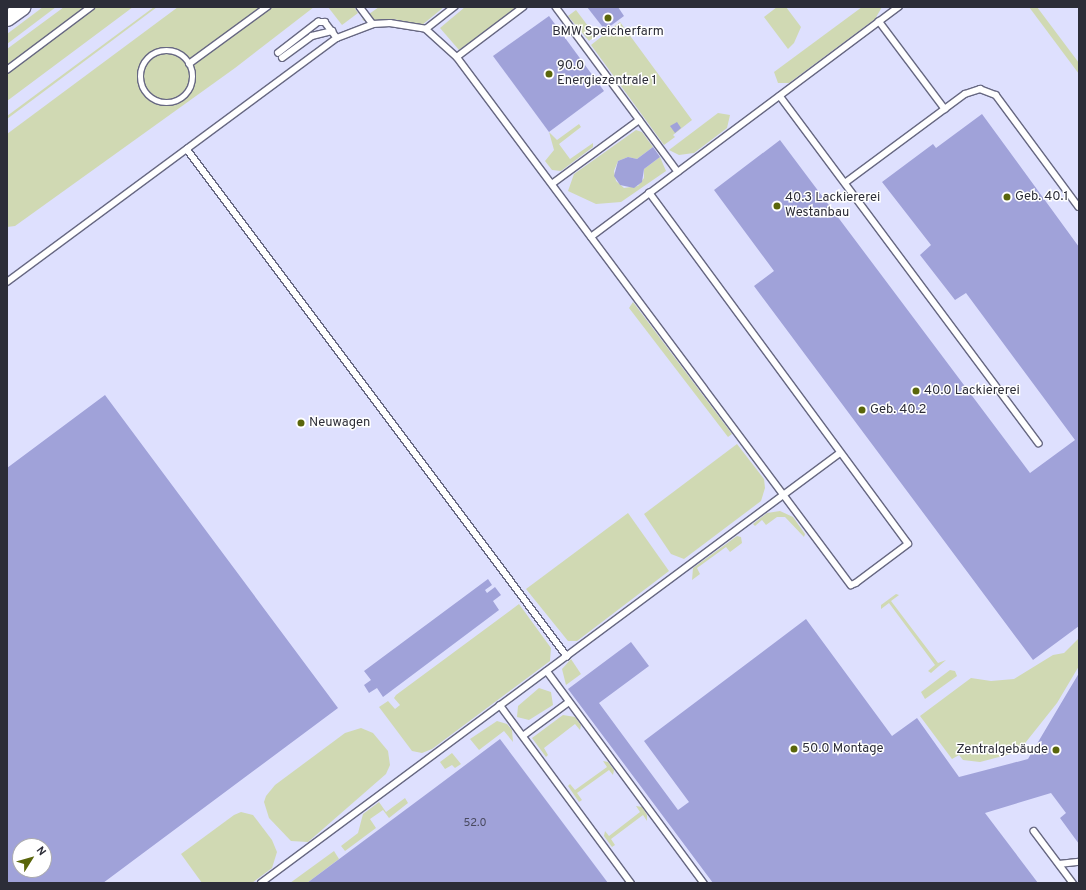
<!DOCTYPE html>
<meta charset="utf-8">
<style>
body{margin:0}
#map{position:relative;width:1086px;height:890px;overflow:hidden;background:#dee0fe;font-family:Overpass,sans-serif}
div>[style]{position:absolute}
.green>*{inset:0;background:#d0d9b3}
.building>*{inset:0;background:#a0a2d9}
.roads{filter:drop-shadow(1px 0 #676882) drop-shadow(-1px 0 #676882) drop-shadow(0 1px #676882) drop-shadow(0 -1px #676882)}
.lane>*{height:5.5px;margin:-2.75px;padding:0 2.75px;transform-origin:2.75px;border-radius:2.75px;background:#fff}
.lane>.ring{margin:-2.75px;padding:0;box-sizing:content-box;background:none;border:5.5px solid #fff;border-radius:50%}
.secondary>*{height:15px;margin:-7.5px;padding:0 7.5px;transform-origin:7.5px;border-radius:7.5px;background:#fff}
.dots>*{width:11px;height:11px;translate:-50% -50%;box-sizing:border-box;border:2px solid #fff;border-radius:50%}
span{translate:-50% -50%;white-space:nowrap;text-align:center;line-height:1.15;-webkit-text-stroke:3px #fff;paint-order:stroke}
.number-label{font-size:11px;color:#494a60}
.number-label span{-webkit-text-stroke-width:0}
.poi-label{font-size:13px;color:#2c2d38}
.left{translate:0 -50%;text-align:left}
.right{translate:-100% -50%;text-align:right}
.frame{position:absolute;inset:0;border:8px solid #2c2d38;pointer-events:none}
.north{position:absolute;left:12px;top:838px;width:40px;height:40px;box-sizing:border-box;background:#fff;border:1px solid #ababaf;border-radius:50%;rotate:53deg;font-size:11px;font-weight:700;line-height:16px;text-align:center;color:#2c2d38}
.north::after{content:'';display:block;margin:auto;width:14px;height:18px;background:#5a660b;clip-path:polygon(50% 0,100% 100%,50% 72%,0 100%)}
</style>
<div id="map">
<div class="green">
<div style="clip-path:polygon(43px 7px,56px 7px,7px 44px,7px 34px)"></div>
<div style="clip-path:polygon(64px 7px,133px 7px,7px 101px,7px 66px,43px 38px,7px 65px,7px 49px)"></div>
<div style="clip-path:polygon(154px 7px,157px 7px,7px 119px,7px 116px)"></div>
<div style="clip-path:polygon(178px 7px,314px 7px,235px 68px,15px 226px,7px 227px,7px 134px)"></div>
<div style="clip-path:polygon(328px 7px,354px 7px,358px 13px,342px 25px)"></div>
<div style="clip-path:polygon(379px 7px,444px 7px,422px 25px,393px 19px,364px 21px,362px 19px)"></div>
<div style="clip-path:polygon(465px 7px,517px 7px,459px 50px,440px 28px)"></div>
<div style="clip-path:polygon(777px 7px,786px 7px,801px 27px,794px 43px,788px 49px,764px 17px)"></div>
<div style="clip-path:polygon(862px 7px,882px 7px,875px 19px,789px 83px,778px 83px,774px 72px)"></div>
<div style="clip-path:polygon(1029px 7px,1037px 7px,1079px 63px,1079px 74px)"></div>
<div style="clip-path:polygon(576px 10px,591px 30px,589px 31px,594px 37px,589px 41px,568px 16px)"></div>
<div style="clip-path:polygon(620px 22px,692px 120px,673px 135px,675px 137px,664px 145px,591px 45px)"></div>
<div style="clip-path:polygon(718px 113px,730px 115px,727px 128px,694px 153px,679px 155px,669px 150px)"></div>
<div style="clip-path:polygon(579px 124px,581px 127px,559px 144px,570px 159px,593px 143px,593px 147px,561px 171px,552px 170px,545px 161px,554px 150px,549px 132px,557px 140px)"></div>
<div style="clip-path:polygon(636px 130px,642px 132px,653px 147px,637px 159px,628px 157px,618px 161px,614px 171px,616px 181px,624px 188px,638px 186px,644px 178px,644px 169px,660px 157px,666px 171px,621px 202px,596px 204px,568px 191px,574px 174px)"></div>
<div style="clip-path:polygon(633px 302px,732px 434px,728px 437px,629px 308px)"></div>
<div style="clip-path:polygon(737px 444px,764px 479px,765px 488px,761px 501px,684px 559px,671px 554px,644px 514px)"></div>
<div style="clip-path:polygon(780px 511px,793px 517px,805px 534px,804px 537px,785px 517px,777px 517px,766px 525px,762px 520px,755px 526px,753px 524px,767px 513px)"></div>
<div style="clip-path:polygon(628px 513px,669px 571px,577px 641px,568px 641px,526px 589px)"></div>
<div style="clip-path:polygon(737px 536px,741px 537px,742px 543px,730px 552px,726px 547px,697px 568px,700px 574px,692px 580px,693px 568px)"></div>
<div style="clip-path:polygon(896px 594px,899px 595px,891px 601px,938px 663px,946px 660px,931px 673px,928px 671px,935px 665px,889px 603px,881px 609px,881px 605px)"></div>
<div style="clip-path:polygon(519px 604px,551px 648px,550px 661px,432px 749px,422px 753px,412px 751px,379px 707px,388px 701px,395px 709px,400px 705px,394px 698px,396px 695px)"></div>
<div style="clip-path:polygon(1079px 638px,1079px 666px,1057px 703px,1018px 752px,980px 762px,963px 760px,959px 755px,952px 759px,920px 716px,971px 678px,991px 681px,1014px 679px,1053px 655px,1064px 653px)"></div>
<div style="clip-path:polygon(571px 659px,581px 674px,566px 685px,562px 669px)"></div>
<div style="clip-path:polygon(950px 670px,955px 671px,957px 676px,925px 699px,921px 692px)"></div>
<div style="clip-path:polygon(539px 688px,551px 692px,553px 705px,529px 720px,517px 717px,518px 706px)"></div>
<div style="clip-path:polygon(563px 715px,575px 717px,581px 725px,580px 730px,575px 724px,544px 748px,548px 755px,546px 757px,532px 738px)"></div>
<div style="clip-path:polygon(497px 721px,507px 724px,512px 730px,513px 742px,504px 731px,479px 750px,470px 739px)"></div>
<div style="clip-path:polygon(361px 728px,373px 733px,388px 751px,390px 765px,386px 774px,308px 842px,291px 841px,269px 818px,264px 802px,266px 796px,275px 785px,345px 733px)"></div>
<div style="clip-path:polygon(452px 753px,461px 764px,455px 768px,452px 765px,445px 769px,440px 762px)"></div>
<div style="clip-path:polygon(603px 761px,608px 762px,614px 770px,613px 775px,609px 770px,577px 793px,582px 800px,579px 802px,568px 786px,570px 784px,575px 790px,607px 767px)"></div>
<div style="clip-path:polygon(405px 798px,408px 803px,389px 818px,383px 810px,370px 819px,376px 828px,345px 851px,341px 846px,358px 833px,363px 814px,379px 802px,386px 812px)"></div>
<div style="clip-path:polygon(636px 806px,642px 807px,647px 815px,647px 821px,643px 815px,611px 839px,615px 845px,612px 847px,604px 836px,605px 831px,609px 836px,640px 812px)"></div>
<div style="clip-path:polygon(241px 812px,253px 815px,272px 840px,277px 852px,272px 868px,252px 883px,202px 883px,181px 854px,234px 815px)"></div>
<div style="clip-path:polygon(334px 851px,339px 859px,307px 883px,290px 883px)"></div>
</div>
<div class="building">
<div style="clip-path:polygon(587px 7px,618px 7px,624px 16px,605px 30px)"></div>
<div style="clip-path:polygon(549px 16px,604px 91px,549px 132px,493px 56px)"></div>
<div style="clip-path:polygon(982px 114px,1079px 247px,1079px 626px,1033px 660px,754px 286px,774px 271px,714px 190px,780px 140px,1030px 473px,1075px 440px,966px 293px,955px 300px,920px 255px,931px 245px,882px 182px,933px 144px,936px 148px)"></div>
<div style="clip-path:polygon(677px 122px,681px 128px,675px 133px,670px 126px)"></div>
<div style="clip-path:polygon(653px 147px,660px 157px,644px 169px,642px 182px,634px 188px,620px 185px,614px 176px,618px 161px,628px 157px,637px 159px)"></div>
<div style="clip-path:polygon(evenodd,105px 395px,338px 708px,103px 883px,7px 883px,7px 468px,105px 395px,20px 846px,44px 846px,44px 870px,20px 870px,20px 846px)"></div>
<div style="clip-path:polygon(488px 579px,492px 585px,485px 590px,487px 593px,495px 587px,501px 595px,493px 601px,499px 610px,383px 697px,377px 688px,369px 693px,364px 685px,371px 680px,364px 671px)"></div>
<div style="clip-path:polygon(806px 619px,892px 736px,917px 718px,959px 777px,1028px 759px,1079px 673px,1079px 844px,1060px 818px,1066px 813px,1051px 793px,985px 813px,1038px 883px,713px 883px,568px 689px,631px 642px,649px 666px,599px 703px,678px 810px,689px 802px,644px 741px)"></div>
<div style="clip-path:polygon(500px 739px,608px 883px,307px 883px,436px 787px)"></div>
</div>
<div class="roads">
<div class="lane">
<div style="left:360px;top:7px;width:21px;rotate:53deg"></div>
<div style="left:556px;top:7px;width:205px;rotate:53.5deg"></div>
<div style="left:879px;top:21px;width:110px;rotate:53.1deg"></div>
<div style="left:426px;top:29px;width:36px;rotate:-38deg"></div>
<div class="ring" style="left:141px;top:51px;width:46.5px;height:46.5px"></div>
<div style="left:278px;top:53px;width:51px;rotate:-37.8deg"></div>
<div style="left:318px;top:22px;width:7px"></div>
<div style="left:325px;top:22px;width:20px;rotate:53deg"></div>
<div style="left:457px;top:57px;width:83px;rotate:-37.1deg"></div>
<div style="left:282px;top:58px;width:37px;rotate:-36deg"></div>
<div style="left:312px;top:36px;width:21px;rotate:-14deg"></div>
<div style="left:189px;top:64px;width:97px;rotate:-36.2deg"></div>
<div style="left:7px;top:70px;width:105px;rotate:-36.9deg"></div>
<div style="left:780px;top:96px;width:433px;rotate:53.3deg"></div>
<div style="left:187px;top:149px;width:634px;rotate:53.15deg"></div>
<div style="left:845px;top:183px;width:149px;rotate:-36.6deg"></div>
<div style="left:965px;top:94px;width:16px;rotate:-18deg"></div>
<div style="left:980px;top:89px;width:17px;rotate:21deg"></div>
<div style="left:996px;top:95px;width:139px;rotate:53.5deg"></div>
<div style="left:552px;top:184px;width:108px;rotate:-36.3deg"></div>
<div style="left:591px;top:237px;width:384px;rotate:-36.8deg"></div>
<div style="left:7px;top:282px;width:410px;rotate:-36.5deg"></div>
<div style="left:337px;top:38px;width:39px;rotate:-21deg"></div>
<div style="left:373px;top:24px;width:17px;rotate:-3deg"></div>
<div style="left:390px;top:23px;width:36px;rotate:9deg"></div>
<div style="left:426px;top:29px;width:42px;rotate:42.1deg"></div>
<div style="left:457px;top:57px;width:659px;rotate:53.27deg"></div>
<div style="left:851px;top:585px;width:5px;rotate:-22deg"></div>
<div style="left:856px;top:583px;width:65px;rotate:-36.9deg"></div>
<div style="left:908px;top:544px;width:436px;rotate:-126.4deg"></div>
<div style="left:547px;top:671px;width:264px;rotate:53.5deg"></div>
<div style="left:500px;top:705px;width:221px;rotate:53.6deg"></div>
<div style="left:523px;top:736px;width:57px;rotate:-36.5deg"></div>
<div style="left:1034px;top:831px;width:65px;rotate:53.1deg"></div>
<div style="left:1059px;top:864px;width:20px;rotate:-6deg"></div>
<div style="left:261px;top:883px;width:721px;rotate:-36.6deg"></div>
</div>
<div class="secondary">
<div style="left:7px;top:18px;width:19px;rotate:-36deg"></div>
</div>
</div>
<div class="dots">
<div style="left:608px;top:18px;background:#5a660b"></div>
<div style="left:549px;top:74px;background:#5a660b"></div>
<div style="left:1007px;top:197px;background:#5a660b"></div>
<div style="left:777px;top:206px;background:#5a660b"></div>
<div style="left:916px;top:391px;background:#5a660b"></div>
<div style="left:862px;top:410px;background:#5a660b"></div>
<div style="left:301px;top:423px;background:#5a660b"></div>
<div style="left:794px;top:749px;background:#5a660b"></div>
<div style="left:1056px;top:750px;background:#5a660b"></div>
</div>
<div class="number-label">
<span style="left:475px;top:823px">52.0</span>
</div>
<div class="poi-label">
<span style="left:608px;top:32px">BMW Speicherfarm</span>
<span class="left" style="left:557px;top:74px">90.0<br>Energiezentrale 1</span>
<span class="left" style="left:1015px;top:197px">Geb. 40.1</span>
<span class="left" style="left:785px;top:206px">40.3 Lackiererei<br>Westanbau</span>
<span class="left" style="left:924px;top:391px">40.0 Lackiererei</span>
<span class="left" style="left:870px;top:410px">Geb. 40.2</span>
<span class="left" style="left:309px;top:423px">Neuwagen</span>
<span class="left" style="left:802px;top:749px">50.0 Montage</span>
<span class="right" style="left:1048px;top:750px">Zentralgebäude</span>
</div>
<div class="frame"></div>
<div class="north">N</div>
</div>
